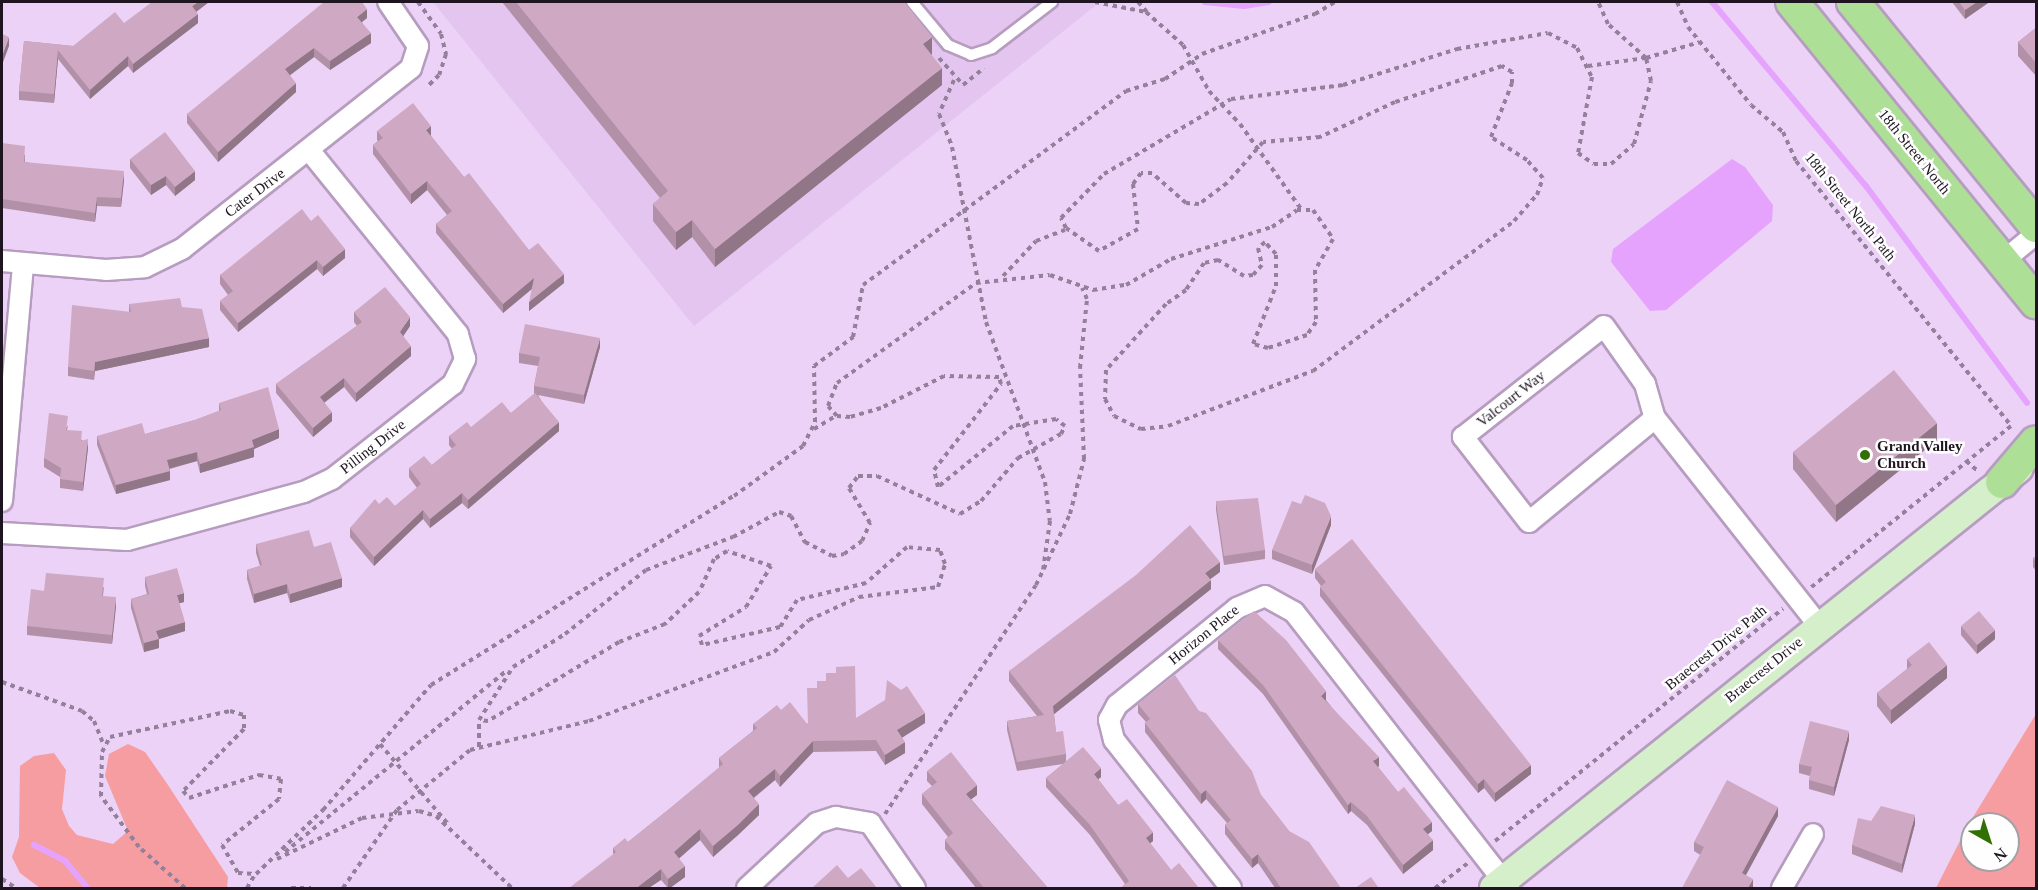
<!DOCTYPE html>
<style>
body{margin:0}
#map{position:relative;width:2038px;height:890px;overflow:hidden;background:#ecd2f6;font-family:"Times New Roman",serif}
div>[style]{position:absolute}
.built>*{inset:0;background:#e4c5ef}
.green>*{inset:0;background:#f59da1}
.water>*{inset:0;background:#e6a3fe}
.stream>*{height:6px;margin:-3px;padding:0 3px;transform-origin:3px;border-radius:3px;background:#e6a3fe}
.path>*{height:4px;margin-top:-2px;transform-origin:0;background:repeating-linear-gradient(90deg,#93809a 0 4.5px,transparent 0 9px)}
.roads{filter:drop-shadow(2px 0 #b69dbf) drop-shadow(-2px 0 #b69dbf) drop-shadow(0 2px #b69dbf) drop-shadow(0 -2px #b69dbf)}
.lane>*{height:10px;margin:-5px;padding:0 5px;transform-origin:5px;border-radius:5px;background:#fff}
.street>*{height:20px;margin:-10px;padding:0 10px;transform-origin:10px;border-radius:10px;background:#fff}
.secondary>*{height:28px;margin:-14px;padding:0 14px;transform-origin:14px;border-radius:14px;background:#d6efcb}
.primary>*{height:32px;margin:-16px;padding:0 16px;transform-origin:16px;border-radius:16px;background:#aedf97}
.wall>*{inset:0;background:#b291a8}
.shaded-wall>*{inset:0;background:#917688}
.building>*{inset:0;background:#cfa9c3}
.dots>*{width:16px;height:16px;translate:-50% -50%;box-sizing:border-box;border:3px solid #fefefe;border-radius:50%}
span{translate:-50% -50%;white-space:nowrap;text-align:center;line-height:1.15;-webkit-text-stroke:5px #fefefe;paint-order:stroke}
.street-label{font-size:15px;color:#1e1521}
.poi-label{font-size:15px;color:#1e1521;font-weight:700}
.left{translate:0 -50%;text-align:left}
.frame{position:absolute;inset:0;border:3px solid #1e1521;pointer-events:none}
.north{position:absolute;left:1960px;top:812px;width:60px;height:60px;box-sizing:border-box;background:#fefefe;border:2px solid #a4a1a6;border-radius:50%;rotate:141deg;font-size:16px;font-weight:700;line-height:24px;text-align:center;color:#1e1521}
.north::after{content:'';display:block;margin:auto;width:21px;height:27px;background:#317004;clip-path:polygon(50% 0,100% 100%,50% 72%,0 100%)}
</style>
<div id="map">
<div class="built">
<div style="clip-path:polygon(433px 2px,1100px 2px,694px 326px)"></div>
</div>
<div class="green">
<div style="clip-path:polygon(evenodd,2036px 714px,2036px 888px,1936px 888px,1967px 827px,2036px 714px,1972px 824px,2008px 824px,2008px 860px,1972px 860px,1972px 824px)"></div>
<div style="clip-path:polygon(128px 744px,145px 752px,168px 785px,228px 877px,227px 888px,40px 888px,20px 873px,12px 857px,19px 837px,20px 766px,34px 756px,54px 753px,66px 770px,62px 809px,69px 826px,77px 835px,113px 844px,128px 831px,105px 776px,109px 754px)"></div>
</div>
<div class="water">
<div style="clip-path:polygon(1732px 159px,1745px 167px,1773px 205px,1772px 221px,1666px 310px,1650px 311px,1611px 262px,1613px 249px)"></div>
</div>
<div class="stream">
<div style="left:1205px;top:2px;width:39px;rotate:6deg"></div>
<div style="left:1244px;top:6px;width:25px;rotate:-9deg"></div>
<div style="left:1712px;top:2px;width:240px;rotate:50.1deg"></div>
<div style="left:1866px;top:186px;width:270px;rotate:53.4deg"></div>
<div style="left:34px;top:845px;width:35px;rotate:27deg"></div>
<div style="left:65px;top:861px;width:35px;rotate:50deg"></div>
</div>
<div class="path">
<div style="left:418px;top:2px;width:39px;rotate:54deg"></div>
<div style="left:441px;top:34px;width:21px;rotate:76deg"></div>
<div style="left:446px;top:54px;width:22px;rotate:108deg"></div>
<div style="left:439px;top:75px;width:17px;rotate:135deg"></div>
<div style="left:1095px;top:2px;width:52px;rotate:11.1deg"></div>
<div style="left:1146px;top:12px;width:50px;rotate:41.7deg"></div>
<div style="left:1183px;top:45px;width:53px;rotate:60.5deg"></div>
<div style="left:1209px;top:91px;width:45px;rotate:46.8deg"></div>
<div style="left:1240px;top:124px;width:105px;rotate:54.3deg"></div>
<div style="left:1138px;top:2px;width:13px;rotate:48deg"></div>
<div style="left:1677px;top:2px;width:27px;rotate:66deg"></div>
<div style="left:1688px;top:27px;width:100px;rotate:51.1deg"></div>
<div style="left:1751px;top:105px;width:42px;rotate:40.2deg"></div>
<div style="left:1783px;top:132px;width:32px;rotate:66deg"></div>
<div style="left:1796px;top:161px;width:341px;rotate:50.9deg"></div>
<div style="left:2011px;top:426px;width:258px;rotate:141.1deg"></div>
<div style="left:939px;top:58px;width:36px;rotate:48deg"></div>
<div style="left:963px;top:85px;width:27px;rotate:-39deg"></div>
<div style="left:1588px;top:66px;width:59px;rotate:-7.9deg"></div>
<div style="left:1646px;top:58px;width:56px;rotate:-16.5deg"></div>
<div style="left:954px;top:80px;width:37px;rotate:114deg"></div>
<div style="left:939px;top:114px;width:35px;rotate:68deg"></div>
<div style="left:952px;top:147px;width:178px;rotate:79deg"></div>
<div style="left:986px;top:322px;width:171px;rotate:69.8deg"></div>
<div style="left:1045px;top:482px;width:39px;rotate:83deg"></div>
<div style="left:1050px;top:521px;width:49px;rotate:98.1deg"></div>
<div style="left:1003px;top:276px;width:48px;rotate:-46.7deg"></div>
<div style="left:1036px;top:241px;width:31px;rotate:-21deg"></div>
<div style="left:814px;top:429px;width:26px;rotate:-31deg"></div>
<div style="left:1966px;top:461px;width:17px;rotate:40deg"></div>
<div style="left:2px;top:682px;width:85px;rotate:19.9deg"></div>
<div style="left:82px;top:711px;width:16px;rotate:40deg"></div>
<div style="left:94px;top:721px;width:27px;rotate:68deg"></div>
<div style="left:380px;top:744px;width:106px;rotate:49.6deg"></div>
<div style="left:479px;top:747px;width:26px;rotate:-90deg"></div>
<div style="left:885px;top:814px;width:274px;rotate:-56.6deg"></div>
<div style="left:1036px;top:585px;width:79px;rotate:-64.4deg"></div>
<div style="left:1070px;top:514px;width:57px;rotate:-75.7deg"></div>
<div style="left:1084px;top:459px;width:91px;rotate:-92.5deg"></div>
<div style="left:1080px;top:368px;width:69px;rotate:-84.2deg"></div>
<div style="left:1087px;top:299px;width:12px;rotate:-114deg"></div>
<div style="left:1495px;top:841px;width:370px;rotate:-38.9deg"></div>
<div style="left:285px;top:852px;width:286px;rotate:-39.3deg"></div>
<div style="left:277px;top:859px;width:94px;rotate:-25.8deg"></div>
<div style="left:362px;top:818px;width:57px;rotate:-7deg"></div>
<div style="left:419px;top:811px;width:18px;rotate:16deg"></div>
<div style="left:436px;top:816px;width:105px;rotate:43.5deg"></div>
<div style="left:2px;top:879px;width:17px;rotate:33deg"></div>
<div style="left:185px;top:888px;width:62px;rotate:-138.3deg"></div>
<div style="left:139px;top:847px;width:64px;rotate:-126.7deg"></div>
<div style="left:101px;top:796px;width:44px;rotate:-88.7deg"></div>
<div style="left:102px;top:752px;width:17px;rotate:-62deg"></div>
<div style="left:110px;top:737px;width:123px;rotate:-12.2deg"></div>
<div style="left:230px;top:711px;width:15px;rotate:16deg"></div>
<div style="left:244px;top:715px;width:14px;rotate:90deg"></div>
<div style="left:244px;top:729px;width:87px;rotate:134.5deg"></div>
<div style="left:183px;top:791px;width:9px;rotate:49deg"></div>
<div style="left:189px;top:798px;width:74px;rotate:-18.2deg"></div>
<div style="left:259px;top:775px;width:22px;rotate:10deg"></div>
<div style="left:281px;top:779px;width:20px;rotate:96deg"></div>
<div style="left:279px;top:799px;width:73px;rotate:141.1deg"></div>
<div style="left:222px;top:845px;width:32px;rotate:60deg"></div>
<div style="left:238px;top:873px;width:18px;rotate:3deg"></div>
<div style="left:256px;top:874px;width:93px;rotate:-43.7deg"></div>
<div style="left:323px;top:810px;width:165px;rotate:-49.2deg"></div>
<div style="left:431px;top:685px;width:357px;rotate:-32deg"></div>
<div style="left:734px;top:496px;width:85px;rotate:-35.9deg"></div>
<div style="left:803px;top:446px;width:27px;rotate:-63deg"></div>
<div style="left:815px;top:422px;width:56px;rotate:-91deg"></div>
<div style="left:814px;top:366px;width:49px;rotate:-36.6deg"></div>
<div style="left:853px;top:337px;width:53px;rotate:-79.1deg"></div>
<div style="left:863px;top:285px;width:327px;rotate:-36.4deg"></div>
<div style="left:1126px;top:91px;width:41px;rotate:-17.1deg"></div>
<div style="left:1165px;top:79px;width:45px;rotate:-34deg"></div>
<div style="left:1202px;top:54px;width:120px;rotate:-19.5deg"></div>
<div style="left:1315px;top:14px;width:23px;rotate:-31deg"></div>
<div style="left:247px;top:888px;width:14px;rotate:-60deg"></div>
<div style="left:291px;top:888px;width:20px"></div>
<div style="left:343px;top:888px;width:95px;rotate:-55.3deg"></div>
<div style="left:397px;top:810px;width:94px;rotate:-39.4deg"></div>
<div style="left:470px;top:750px;width:122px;rotate:-13.7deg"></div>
<div style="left:589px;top:721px;width:197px;rotate:-20.5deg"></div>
<div style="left:774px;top:652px;width:47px;rotate:-42.4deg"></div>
<div style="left:809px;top:620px;width:55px;rotate:-24.7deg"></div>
<div style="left:859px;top:597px;width:80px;rotate:-7.2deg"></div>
<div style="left:938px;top:587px;width:24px;rotate:-73deg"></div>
<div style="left:945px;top:564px;width:15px;rotate:-110deg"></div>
<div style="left:940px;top:550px;width:33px;rotate:-175deg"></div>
<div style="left:907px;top:547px;width:55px;rotate:138.7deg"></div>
<div style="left:866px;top:583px;width:71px;rotate:166.2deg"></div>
<div style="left:797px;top:600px;width:32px;rotate:122deg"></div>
<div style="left:780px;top:627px;width:80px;rotate:167deg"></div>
<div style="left:702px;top:645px;width:9px;rotate:-108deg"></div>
<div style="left:699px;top:636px;width:55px;rotate:-31.7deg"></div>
<div style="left:746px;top:607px;width:48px;rotate:-58.6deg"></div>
<div style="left:771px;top:566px;width:46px;rotate:-161.2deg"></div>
<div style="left:727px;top:551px;width:15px;rotate:148deg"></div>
<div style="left:714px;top:559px;width:36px;rotate:114deg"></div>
<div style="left:699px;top:592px;width:47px;rotate:136.7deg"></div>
<div style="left:665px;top:624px;width:49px;rotate:158.6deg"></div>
<div style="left:619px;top:642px;width:153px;rotate:148.9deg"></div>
<div style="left:488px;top:721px;width:9px;rotate:-174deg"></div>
<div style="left:479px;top:720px;width:63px;rotate:-57.3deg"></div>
<div style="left:513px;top:667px;width:62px;rotate:-32.4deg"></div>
<div style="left:565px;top:634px;width:103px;rotate:-38.3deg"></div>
<div style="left:646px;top:570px;width:93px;rotate:-20.8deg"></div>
<div style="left:733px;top:537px;width:52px;rotate:-28.5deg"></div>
<div style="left:779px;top:512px;width:13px;rotate:18deg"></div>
<div style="left:791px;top:516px;width:30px;rotate:62deg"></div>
<div style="left:805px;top:542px;width:30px;rotate:27deg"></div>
<div style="left:832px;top:556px;width:12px;rotate:-9deg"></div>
<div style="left:844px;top:554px;width:22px;rotate:-36deg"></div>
<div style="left:862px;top:541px;width:20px;rotate:-66deg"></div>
<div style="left:870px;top:523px;width:41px;rotate:-121deg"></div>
<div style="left:849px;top:488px;width:15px;rotate:-53deg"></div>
<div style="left:858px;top:476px;width:19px"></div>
<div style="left:877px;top:476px;width:91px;rotate:24.6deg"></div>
<div style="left:960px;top:514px;width:25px;rotate:-32deg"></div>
<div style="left:981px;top:501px;width:57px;rotate:-49.3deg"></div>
<div style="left:1018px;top:458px;width:49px;rotate:-29.2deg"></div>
<div style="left:1061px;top:434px;width:9px;rotate:-63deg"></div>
<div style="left:1065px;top:426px;width:11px;rotate:-142deg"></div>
<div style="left:1056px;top:419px;width:44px;rotate:170.8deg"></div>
<div style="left:1013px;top:426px;width:97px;rotate:140.9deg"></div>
<div style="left:938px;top:487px;width:17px;rotate:-103deg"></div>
<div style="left:934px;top:470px;width:109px;rotate:-52.1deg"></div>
<div style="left:1001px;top:384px;width:7px;rotate:-106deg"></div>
<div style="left:999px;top:377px;width:55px;rotate:-179deg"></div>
<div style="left:944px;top:376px;width:71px;rotate:153.1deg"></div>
<div style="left:881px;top:408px;width:32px;rotate:164deg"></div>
<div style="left:850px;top:417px;width:13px;rotate:-176deg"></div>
<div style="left:837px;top:416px;width:13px;rotate:-132deg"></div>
<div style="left:828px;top:406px;width:25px;rotate:-69deg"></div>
<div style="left:837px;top:383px;width:171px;rotate:-35.7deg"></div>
<div style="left:976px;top:283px;width:74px;rotate:-6.2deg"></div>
<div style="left:1050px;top:275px;width:46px;rotate:19.2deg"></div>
<div style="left:1093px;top:290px;width:33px;rotate:-9deg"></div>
<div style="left:1126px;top:285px;width:52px;rotate:-30deg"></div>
<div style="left:1171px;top:259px;width:106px;rotate:-17.6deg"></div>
<div style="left:1272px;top:227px;width:30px;rotate:-34deg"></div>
<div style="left:1297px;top:210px;width:16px"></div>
<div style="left:1313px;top:210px;width:35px;rotate:55deg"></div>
<div style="left:1333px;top:239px;width:36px;rotate:120deg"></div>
<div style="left:1315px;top:270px;width:52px;rotate:88.9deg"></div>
<div style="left:1316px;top:322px;width:16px;rotate:125deg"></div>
<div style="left:1307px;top:335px;width:41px;rotate:161.6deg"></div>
<div style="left:1268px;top:348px;width:16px;rotate:-165deg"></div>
<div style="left:1253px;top:344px;width:62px;rotate:-68.4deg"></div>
<div style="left:1276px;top:286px;width:32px;rotate:-90deg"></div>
<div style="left:1276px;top:254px;width:16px;rotate:-133deg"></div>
<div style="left:1265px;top:242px;width:9px;rotate:139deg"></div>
<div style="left:1258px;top:248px;width:17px;rotate:77deg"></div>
<div style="left:1262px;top:265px;width:13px;rotate:132deg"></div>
<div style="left:1253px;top:275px;width:9px;rotate:174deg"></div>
<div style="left:1244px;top:276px;width:31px;rotate:-148deg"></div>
<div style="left:1218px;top:260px;width:14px;rotate:168deg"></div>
<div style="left:1204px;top:263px;width:32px;rotate:124deg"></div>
<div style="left:1186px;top:290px;width:24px;rotate:145deg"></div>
<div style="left:1166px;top:304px;width:89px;rotate:132.3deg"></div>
<div style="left:1106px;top:370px;width:29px;rotate:92deg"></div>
<div style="left:1105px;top:399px;width:19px;rotate:62deg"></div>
<div style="left:1114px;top:416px;width:30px;rotate:26deg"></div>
<div style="left:1141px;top:429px;width:27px;rotate:-6deg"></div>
<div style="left:1168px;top:426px;width:155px;rotate:-20.8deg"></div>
<div style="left:1313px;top:371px;width:251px;rotate:-36.7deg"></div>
<div style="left:1514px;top:221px;width:35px;rotate:-49deg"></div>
<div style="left:1537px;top:195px;width:18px;rotate:-71deg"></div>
<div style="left:1543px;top:178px;width:24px;rotate:-132deg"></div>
<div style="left:1527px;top:160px;width:43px;rotate:-147.4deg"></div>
<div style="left:1491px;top:137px;width:58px;rotate:-68.7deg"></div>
<div style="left:1512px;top:83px;width:11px;rotate:-90deg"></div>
<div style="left:1512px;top:72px;width:12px;rotate:-149deg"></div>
<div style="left:1502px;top:66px;width:113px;rotate:161.4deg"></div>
<div style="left:1395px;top:102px;width:83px;rotate:155deg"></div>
<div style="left:1320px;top:137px;width:57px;rotate:175deg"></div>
<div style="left:1263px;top:142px;width:55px;rotate:131.3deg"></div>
<div style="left:1227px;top:183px;width:35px;rotate:143deg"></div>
<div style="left:1199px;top:204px;width:13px;rotate:-176deg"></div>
<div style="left:1186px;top:203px;width:45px;rotate:-138.6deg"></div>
<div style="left:1152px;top:173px;width:11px;rotate:180deg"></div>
<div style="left:1141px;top:173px;width:14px;rotate:126deg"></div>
<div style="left:1133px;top:184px;width:45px;rotate:83.7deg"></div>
<div style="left:1138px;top:229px;width:45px;rotate:150.6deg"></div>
<div style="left:1099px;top:251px;width:40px;rotate:-145.1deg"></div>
<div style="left:1066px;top:228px;width:11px;rotate:-117deg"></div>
<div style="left:1061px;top:218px;width:62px;rotate:-45.7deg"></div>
<div style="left:1104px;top:174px;width:147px;rotate:-30.6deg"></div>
<div style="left:1231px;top:99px;width:113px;rotate:-7.1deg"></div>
<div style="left:1343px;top:85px;width:120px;rotate:-17.5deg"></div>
<div style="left:1457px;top:49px;width:92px;rotate:-10deg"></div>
<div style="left:1548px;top:33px;width:33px;rotate:27deg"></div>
<div style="left:1577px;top:48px;width:33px;rotate:63deg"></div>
<div style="left:1592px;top:77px;width:77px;rotate:100.4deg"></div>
<div style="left:1578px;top:153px;width:19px;rotate:35deg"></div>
<div style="left:1594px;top:164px;width:17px"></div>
<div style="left:1611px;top:164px;width:30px;rotate:-41deg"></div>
<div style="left:1634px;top:144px;width:65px;rotate:-74.9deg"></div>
<div style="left:1651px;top:81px;width:24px;rotate:-102deg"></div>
<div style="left:1646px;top:58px;width:51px;rotate:-138.2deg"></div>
<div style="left:1608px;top:24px;width:24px;rotate:-114deg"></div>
<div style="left:1435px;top:888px;width:41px;rotate:-37.1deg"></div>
</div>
<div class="roads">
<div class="lane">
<div style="left:912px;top:2px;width:56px;rotate:50.1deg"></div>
<div style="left:948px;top:45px;width:25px;rotate:23deg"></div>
<div style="left:971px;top:55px;width:22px;rotate:-18deg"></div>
<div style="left:992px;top:48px;width:76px;rotate:-37.5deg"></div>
</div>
<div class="street">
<div style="left:2px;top:261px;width:104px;rotate:4.9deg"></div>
<div style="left:106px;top:270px;width:39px;rotate:-4deg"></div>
<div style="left:145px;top:267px;width:41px;rotate:-25.9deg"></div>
<div style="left:182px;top:249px;width:292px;rotate:-38.3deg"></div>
<div style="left:411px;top:68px;width:23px;rotate:-72deg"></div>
<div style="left:418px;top:46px;width:53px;rotate:-124.3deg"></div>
<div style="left:2003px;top:261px;width:43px;rotate:-39.3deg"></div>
<div style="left:1655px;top:418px;width:163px;rotate:140.5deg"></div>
<div style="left:1529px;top:522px;width:108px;rotate:-127.8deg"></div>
<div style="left:1463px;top:437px;width:179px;rotate:-38.2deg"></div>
<div style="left:1604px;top:326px;width:71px;rotate:54.7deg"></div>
<div style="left:1645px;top:384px;width:35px;rotate:74deg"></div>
<div style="left:1655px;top:418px;width:265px;rotate:51.7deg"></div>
<div style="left:2px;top:501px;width:237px;rotate:-84.9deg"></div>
<div style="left:2px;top:533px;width:125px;rotate:3.2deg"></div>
<div style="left:127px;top:540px;width:183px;rotate:-15.2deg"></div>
<div style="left:304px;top:492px;width:31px;rotate:-25deg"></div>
<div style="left:332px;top:479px;width:154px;rotate:-38.1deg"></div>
<div style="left:453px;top:384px;width:28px;rotate:-64deg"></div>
<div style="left:465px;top:359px;width:26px;rotate:-106deg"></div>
<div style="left:458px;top:334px;width:235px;rotate:-129deg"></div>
<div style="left:747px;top:888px;width:96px;rotate:-42.9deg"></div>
<div style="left:817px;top:823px;width:20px;rotate:-18deg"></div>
<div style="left:836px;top:817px;width:35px;rotate:10deg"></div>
<div style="left:870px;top:823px;width:79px;rotate:55.3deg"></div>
<div style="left:1231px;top:888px;width:189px;rotate:-128.3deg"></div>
<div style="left:1114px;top:740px;width:21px;rotate:-104deg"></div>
<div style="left:1109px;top:720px;width:17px;rotate:-62deg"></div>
<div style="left:1117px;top:705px;width:154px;rotate:-38.9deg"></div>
<div style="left:1237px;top:608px;width:30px;rotate:-23deg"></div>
<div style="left:1265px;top:596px;width:33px;rotate:29deg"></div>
<div style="left:1294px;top:612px;width:350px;rotate:52.1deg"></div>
<div style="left:1782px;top:888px;width:62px;rotate:-60.1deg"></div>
</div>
<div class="secondary">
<div style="left:1494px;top:888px;width:672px;rotate:-38.66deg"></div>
</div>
<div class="primary">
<div style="left:1792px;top:2px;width:387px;rotate:50.9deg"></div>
<div style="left:1853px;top:2px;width:289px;rotate:50.8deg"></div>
<div style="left:2002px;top:482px;width:52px;rotate:-49.6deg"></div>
</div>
</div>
<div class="wall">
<div style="clip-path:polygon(209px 2px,196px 12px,198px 23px,133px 73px,128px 66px,90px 99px,58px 59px,54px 103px,19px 100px,19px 91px,24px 41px,73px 46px,124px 23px)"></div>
<div style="clip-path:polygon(502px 2px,904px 2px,932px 54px,931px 55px,942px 85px,715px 267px,692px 237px,676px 250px,653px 221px,653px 204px,660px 198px)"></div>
<div style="clip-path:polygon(1952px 2px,1988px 2px,1988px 3px,1965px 19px)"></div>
<div style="clip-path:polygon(367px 18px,362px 22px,371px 43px,330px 70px,314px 57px,290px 75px,296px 92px,218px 162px,187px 123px,187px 114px)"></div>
<div style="clip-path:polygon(2037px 27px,2037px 77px,2018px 56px,2018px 42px)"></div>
<div style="clip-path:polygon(377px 131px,431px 135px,431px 136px,464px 177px,529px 250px,564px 283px,529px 311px,532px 289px,503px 313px,436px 233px,436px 224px,447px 215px,427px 190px,411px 204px,373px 154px,373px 145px,378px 141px,377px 140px)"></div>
<div style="clip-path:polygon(2px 143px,25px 155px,25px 162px,124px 180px,121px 207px,97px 206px,95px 222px,2px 208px)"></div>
<div style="clip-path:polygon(130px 159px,195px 180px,175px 196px,166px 185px,151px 195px,130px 168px)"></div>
<div style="clip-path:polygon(311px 221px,345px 258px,323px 276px,317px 269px,238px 332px,220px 310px,220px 301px,228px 295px,220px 284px,220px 275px)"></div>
<div style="clip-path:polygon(129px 304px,182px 307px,209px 347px,95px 371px,94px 380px,68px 376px,68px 367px,129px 312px)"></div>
<div style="clip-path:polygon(354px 312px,410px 326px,403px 336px,411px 356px,356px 402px,344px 387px,324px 403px,332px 421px,313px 437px,276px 393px,276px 384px,357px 326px,354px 322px)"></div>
<div style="clip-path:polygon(600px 347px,584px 404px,538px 395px,559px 431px,468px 509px,462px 503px,430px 528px,423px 519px,374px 566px,350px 537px,350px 528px,379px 504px,395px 506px,417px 488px,409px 477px,409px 468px,432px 465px,452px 449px,449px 445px,449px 436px,511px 413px,534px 394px,534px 386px,538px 366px,519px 363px,519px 353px)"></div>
<div style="clip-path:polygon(219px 403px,279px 438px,254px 449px,254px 457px,200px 473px,197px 461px,170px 469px,170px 480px,116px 494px,97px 445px,97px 436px,145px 434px,195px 420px,219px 411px)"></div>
<div style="clip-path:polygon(68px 425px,67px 430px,82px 440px,88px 448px,83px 491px,60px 488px,60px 477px,44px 467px,44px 458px)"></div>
<div style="clip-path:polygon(1937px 440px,1836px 522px,1793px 469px,1793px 452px)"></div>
<div style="clip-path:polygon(1216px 501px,1265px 550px,1265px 559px,1224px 565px,1216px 510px)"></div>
<div style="clip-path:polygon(1331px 525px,1312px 574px,1272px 559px,1272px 550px)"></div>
<div style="clip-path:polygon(256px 544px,314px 547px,342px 587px,290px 603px,287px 593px,254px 603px,247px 579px,247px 570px,260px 566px,256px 553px)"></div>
<div style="clip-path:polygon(2037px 556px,2037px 572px,2033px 567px,2033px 558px)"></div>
<div style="clip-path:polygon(1315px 569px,1531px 774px,1495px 802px,1484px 788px,1478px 793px,1320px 596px,1320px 587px,1321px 586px,1315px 578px)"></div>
<div style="clip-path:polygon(1220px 572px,1210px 579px,1211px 589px,1054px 714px,1056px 732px,1066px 754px,1066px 761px,1101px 777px,1098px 779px,1118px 805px,1153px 841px,1150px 843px,1171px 870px,1199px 888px,1122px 888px,1122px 887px,1125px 884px,1090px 835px,1046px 787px,1046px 778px,1063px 764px,1017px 771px,1007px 730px,1007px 721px,1037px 716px,1009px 681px,1009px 671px)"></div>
<div style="clip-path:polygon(145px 577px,184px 602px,179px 603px,185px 631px,159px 639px,159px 648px,144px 652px,131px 608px,131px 599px,147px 594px,145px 586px)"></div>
<div style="clip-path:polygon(104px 587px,103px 596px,116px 606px,112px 644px,27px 635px,27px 626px)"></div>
<div style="clip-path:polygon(1961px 626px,1995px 639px,1977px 654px,1961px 635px)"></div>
<div style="clip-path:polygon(1218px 640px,1326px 700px,1379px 766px,1378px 767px,1398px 792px,1432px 831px,1428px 834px,1433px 850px,1403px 874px,1367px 825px,1351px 811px,1348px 814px,1263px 694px,1218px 649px)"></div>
<div style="clip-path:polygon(1907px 659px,1947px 678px,1891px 724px,1877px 706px,1877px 693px,1907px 669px)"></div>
<div style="clip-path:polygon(1138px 704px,1199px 711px,1261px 795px,1289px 831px,1341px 888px,1275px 888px,1258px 863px,1252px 868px,1225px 834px,1225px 825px,1227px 823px,1206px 799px,1201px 804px,1145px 732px,1145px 723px,1146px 722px,1138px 713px)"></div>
<div style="clip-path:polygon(781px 710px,808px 724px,856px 718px,925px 723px,902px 737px,905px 753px,885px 765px,876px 751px,813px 752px,780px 787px,775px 780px,754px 798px,759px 815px,738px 835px,713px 857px,700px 840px,679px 858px,685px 877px,670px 888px,668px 888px,661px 880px,613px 854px,613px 848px,628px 842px,668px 810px,719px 768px,719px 758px,753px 731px,753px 724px)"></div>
<div style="clip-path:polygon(1849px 740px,1834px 796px,1809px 789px,1809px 780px,1810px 776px,1799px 773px,1799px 764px)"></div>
<div style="clip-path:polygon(927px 771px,977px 795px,971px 799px,1048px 888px,976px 888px,945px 849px,945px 840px,948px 837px,922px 804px,922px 794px,932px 786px,927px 781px)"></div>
<div style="clip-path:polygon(1778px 816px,1746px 875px,1753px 888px,1694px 851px,1694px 842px)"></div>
<div style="clip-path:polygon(1915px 824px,1902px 873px,1852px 854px,1852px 845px)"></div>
</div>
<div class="shaded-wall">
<div style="clip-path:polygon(198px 2px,209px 2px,192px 15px,192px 6px)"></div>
<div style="clip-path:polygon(1977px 2px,1988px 2px,1988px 3px,1965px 19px,1965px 10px)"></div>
<div style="clip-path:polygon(367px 9px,367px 18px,357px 26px,357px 17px)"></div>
<div style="clip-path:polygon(198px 14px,198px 23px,133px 73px,133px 64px)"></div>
<div style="clip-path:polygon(371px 33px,371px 43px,330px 70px,330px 61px)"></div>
<div style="clip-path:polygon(9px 37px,9px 46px,2px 65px,2px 56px)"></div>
<div style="clip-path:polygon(932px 37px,932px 54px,923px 62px,923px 44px)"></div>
<div style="clip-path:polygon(314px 48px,314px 57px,285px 79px,285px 69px)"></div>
<div style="clip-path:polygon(58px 50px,58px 59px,54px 103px,54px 94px)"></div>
<div style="clip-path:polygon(128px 56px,128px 66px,90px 99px,90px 90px)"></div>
<div style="clip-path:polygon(942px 68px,942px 85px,715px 267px,715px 249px)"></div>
<div style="clip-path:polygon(296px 83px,296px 92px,218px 162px,218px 152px)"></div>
<div style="clip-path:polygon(431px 126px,431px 135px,426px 139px,426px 130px)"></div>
<div style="clip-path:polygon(124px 171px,124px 180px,121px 207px,121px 198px)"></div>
<div style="clip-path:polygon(195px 171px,195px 180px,175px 196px,175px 187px)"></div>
<div style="clip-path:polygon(166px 176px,166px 185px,151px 195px,151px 185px)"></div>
<div style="clip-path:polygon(427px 181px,427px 190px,411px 204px,411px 194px)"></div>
<div style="clip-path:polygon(97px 197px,97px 206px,95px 222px,95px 213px)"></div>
<div style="clip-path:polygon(692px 220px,692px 237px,676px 250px,676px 232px)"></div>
<div style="clip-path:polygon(345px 249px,345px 258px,323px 276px,323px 267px)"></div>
<div style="clip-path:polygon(317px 260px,317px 269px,238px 332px,238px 323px)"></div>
<div style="clip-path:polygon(564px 274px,564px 283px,529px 311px,529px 302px)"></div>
<div style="clip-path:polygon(534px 278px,534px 287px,503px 313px,503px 304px)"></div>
<div style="clip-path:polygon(410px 317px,410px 326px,400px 341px,400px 332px)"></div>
<div style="clip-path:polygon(209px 338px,209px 347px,95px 371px,94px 380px,95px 362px)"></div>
<div style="clip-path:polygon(600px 338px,600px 347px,584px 404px,584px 395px)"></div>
<div style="clip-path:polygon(411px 346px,411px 356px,356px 402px,356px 393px)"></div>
<div style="clip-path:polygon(344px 378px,344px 387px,320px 406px,320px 397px)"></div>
<div style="clip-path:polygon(332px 412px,332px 421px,313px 437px,313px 428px)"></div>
<div style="clip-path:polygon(559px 422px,559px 431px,468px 509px,468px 500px)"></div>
<div style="clip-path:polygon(1937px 423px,1937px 440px,1836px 522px,1836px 505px)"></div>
<div style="clip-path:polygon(279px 429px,279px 438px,254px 449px,254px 457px,200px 473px,200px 464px,252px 440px)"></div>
<div style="clip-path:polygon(88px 439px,88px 448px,83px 491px,83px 482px)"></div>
<div style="clip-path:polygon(197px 452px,197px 461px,167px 469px,167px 460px)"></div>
<div style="clip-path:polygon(170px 471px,170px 480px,116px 494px,116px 485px)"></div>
<div style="clip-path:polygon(462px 493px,462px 503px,430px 528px,430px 519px)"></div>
<div style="clip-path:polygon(423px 510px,423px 519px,374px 566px,374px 557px)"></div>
<div style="clip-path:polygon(1331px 516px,1331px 525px,1312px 574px,1312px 565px)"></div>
<div style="clip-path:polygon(1220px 562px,1220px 572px,1205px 583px,1205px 573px)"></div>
<div style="clip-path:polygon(342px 578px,342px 587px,290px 603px,290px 594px)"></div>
<div style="clip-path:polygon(1211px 580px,1211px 589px,1053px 715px,1053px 706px)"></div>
<div style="clip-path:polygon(287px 584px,287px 593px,254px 603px,254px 594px)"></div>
<div style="clip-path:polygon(184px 593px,184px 602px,177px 604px,177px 595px)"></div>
<div style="clip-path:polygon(116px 597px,116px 606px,112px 644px,112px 635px)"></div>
<div style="clip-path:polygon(185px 622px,185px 631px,159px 639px,159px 648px,144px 652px,144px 643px,156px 631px)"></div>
<div style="clip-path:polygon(1995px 630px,1995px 639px,1977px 654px,1977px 645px)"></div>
<div style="clip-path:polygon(1947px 665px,1947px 678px,1891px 724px,1891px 710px)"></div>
<div style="clip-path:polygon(1326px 691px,1326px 700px,1321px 705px,1321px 696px)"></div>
<div style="clip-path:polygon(925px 713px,925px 723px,897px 741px,897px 730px)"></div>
<div style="clip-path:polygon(1849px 731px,1849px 740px,1834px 796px,1834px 787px)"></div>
<div style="clip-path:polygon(813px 741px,813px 752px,780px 787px,780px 776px)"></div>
<div style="clip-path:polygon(905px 742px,905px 753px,885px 765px,885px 755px)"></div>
<div style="clip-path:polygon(1379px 757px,1379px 766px,1373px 770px,1373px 761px)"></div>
<div style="clip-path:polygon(1531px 765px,1531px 774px,1495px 802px,1495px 793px)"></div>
<div style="clip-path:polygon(1101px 768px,1101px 777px,1094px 783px,1094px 774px)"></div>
<div style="clip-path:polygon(775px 769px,775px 780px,748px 802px,748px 791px)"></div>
<div style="clip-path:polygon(1484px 779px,1484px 788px,1478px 793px,1478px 784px)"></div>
<div style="clip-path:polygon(977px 785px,977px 795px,966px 803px,966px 794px)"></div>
<div style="clip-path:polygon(1206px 790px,1206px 799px,1201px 804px,1201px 794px)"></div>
<div style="clip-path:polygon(1351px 802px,1351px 811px,1348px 814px,1348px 805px)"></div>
<div style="clip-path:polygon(759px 804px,759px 815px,738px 835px,713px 857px,713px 846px)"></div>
<div style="clip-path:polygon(1778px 807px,1778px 816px,1742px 882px,1742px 873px)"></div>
<div style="clip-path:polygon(1915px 815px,1915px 824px,1902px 873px,1902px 864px)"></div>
<div style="clip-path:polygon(1432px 822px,1432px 831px,1423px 838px,1423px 829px)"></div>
<div style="clip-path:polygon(700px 829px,700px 840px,674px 863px,674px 852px)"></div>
<div style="clip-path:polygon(1153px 832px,1153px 841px,1146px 847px,1146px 838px)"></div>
<div style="clip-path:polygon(1433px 840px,1433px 850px,1403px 874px,1403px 865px)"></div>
<div style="clip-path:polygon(1258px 854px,1258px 863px,1252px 868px,1252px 859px)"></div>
<div style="clip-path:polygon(685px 866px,685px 877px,670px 888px,668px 888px,668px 879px)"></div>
<div style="clip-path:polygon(661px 869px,661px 880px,649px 888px,636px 888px)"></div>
<div style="clip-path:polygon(1753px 879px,1753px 888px,1748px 888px)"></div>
</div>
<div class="building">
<div style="clip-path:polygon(152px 2px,198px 2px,192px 6px,198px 14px,133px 64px,128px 56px,90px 90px,58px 50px,54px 94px,19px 91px,24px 41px,73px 46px,115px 12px,124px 23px)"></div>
<div style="clip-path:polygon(324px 2px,362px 2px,367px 9px,357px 17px,371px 33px,330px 61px,314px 48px,285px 69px,296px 83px,218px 152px,187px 114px)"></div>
<div style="clip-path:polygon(516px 2px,904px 2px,932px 37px,923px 44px,942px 68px,715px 249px,692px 220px,676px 232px,653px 204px,668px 191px)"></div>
<div style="clip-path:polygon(1959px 2px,1977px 2px,1965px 10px)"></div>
<div style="clip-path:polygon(2037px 27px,2037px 64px,2018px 42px)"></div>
<div style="clip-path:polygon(2px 34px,9px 37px,2px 56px)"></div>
<div style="clip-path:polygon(413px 103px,431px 126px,426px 130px,464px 177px,469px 173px,529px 250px,538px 243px,564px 274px,529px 302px,534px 278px,503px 304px,436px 224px,452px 211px,427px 181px,411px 194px,373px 145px,383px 138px,377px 131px)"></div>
<div style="clip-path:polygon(165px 132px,195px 171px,175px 187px,166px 176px,151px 185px,130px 159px)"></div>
<div style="clip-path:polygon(2px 143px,25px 146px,24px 162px,124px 171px,121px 198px,97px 197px,95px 213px,2px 199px)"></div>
<div style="clip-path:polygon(302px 209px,311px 221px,318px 215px,345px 249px,323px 267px,317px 260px,238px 323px,220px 301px,233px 291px,220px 275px)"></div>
<div style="clip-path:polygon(385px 287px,410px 317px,400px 332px,411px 346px,356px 393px,344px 378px,320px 397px,332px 412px,313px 428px,276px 384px,362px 322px,354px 312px)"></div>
<div style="clip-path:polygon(180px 298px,182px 307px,202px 309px,209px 338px,95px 362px,94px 371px,68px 367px,72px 305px,131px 312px,129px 304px)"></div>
<div style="clip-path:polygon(525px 324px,600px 338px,584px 395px,534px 386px,540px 357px,519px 353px)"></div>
<div style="clip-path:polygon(1894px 370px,1937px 423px,1836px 505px,1793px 452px)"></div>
<div style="clip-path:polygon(268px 387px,279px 429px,252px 440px,254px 447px,200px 464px,197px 452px,167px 460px,170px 471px,116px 485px,97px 436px,142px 423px,145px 434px,195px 420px,221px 410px,219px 403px)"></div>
<div style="clip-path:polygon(535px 393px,559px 422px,468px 500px,462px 493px,430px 519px,423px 510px,374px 557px,350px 528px,375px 499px,379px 504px,387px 497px,395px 506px,421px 484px,409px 468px,424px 456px,432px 465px,456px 445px,449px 436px,467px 422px,471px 427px,502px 402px,511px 413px)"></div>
<div style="clip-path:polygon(49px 413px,68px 416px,66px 430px,82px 431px,81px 441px,88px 439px,83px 482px,60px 479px,61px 468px,44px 458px)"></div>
<div style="clip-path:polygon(1305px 495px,1325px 503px,1331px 516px,1312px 565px,1272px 550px,1292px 501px,1301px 504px)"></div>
<div style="clip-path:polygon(1258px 498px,1265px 550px,1224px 556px,1216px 501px)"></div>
<div style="clip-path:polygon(1190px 525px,1220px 562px,1205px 573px,1211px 580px,1053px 706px,1056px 732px,1063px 731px,1066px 754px,1017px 762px,1007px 721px,1044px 715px,1009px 671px,1136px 575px)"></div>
<div style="clip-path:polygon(309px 530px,314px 547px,331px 542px,342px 578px,290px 594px,287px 584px,254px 594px,247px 570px,262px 565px,256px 544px)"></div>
<div style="clip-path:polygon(1352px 539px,1531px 765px,1495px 793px,1484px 779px,1478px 784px,1320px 587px,1326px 582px,1315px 569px)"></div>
<div style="clip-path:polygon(2037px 556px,2037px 563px,2033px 558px)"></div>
<div style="clip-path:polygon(177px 568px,184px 593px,177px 595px,185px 622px,156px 631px,159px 639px,144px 643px,131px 599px,149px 594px,145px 577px)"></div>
<div style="clip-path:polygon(46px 573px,104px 578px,102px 596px,116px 597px,112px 635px,27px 626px,31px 589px,44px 591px)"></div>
<div style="clip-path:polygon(1254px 611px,1286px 640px,1326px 691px,1321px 696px,1379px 757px,1373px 761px,1398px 792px,1404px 787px,1432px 822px,1423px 829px,1433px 840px,1403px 865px,1367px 816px,1351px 802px,1348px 805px,1263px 685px,1218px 640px)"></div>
<div style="clip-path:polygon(1979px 611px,1995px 630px,1977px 645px,1961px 626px)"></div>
<div style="clip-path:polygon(1929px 642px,1947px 665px,1891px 710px,1877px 693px,1912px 665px,1907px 659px)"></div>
<div style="clip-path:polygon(855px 666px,856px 718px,885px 700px,887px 680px,901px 690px,907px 686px,925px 713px,897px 730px,905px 742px,885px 755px,876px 740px,813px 741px,780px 776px,775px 769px,748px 791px,759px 804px,738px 825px,713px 846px,700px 829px,674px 852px,685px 866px,668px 879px,661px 869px,636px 888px,569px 888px,616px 852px,613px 848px,625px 838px,628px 842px,668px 810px,723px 764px,719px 758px,757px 728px,753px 724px,777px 705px,781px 710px,790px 702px,808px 725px,807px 688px,817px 688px,817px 681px,826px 681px,826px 673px,836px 673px,836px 667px)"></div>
<div style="clip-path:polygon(1175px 675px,1199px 711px,1206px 713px,1252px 771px,1261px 795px,1289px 831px,1309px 842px,1341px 888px,1281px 888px,1258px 854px,1252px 859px,1225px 825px,1231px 820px,1206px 790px,1201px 794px,1145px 723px,1150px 719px,1138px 704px)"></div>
<div style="clip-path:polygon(1810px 721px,1849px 731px,1834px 787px,1809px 780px,1812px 767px,1799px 764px)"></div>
<div style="clip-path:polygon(1083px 747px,1101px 768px,1094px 774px,1118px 805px,1127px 799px,1153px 832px,1146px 838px,1171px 870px,1179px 863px,1199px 888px,1123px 888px,1122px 887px,1129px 881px,1090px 825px,1046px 778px)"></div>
<div style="clip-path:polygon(951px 752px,977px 785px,966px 794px,1048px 888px,984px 888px,945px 840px,953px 833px,922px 794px,937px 782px,927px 771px)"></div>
<div style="clip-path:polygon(1727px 780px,1778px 807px,1742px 873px,1753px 879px,1748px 888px,1682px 888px,1704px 847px,1694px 842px)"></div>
<div style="clip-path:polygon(1881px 806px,1915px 815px,1902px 864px,1852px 845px,1858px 818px,1871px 821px)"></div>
<div style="clip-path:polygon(837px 865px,848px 878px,861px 868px,877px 888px,812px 888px)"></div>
<div style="clip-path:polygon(1371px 877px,1378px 887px,1377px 888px,1355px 888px)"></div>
</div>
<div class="dots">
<div style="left:1865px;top:455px;background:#317004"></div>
</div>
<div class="street-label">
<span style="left:1914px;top:152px;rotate:51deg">18th Street North</span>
<span style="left:255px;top:193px;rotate:-37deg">Cater Drive</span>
<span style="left:1850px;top:207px;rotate:51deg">18th Street North Path</span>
<span style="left:1511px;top:399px;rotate:-38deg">Valcourt Way</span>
<span style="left:373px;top:447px;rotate:-38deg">Pilling Drive</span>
<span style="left:1204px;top:635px;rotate:-39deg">Horizon Place</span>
<span style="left:1716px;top:648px;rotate:-39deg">Braecrest Drive Path</span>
<span style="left:1764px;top:670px;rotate:-39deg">Braecrest Drive</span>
</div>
<div class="poi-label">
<span class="left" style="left:1877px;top:455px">Grand Valley<br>Church</span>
</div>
<div class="frame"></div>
<div class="north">N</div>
</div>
